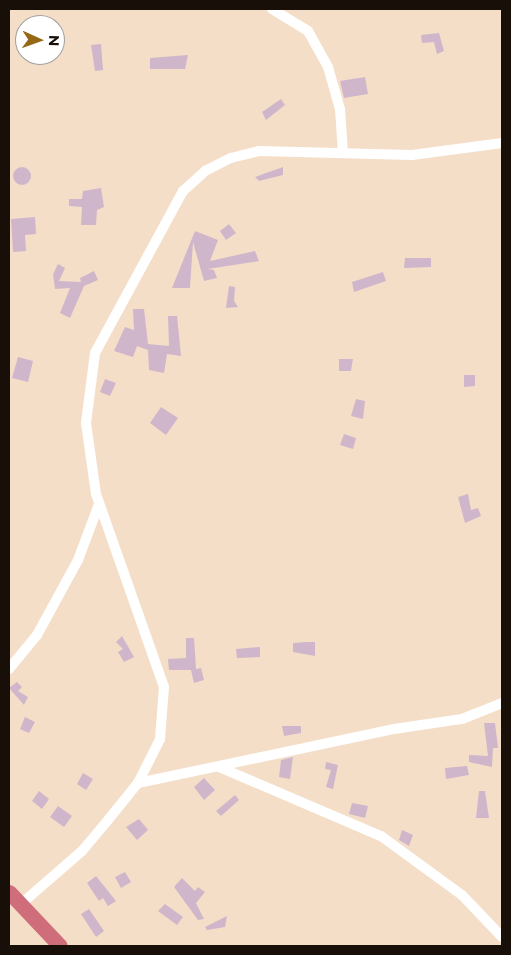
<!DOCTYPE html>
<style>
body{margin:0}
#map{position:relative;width:511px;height:955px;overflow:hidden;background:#f4dec8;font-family:Montserrat,sans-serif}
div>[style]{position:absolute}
.building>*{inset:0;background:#d0b6cb}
.round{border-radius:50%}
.minor>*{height:10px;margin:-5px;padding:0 5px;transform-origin:5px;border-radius:5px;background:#fff}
.highway>*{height:15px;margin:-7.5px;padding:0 7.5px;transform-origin:7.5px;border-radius:7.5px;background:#d06d7b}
span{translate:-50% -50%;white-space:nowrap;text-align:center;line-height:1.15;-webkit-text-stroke:5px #fff;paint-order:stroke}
.frame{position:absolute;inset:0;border:10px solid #170f08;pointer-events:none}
.north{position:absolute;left:15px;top:15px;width:50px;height:50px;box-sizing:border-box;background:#fff;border:1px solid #a29f9c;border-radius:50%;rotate:92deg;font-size:14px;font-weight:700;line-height:20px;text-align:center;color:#170f08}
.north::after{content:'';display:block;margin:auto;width:18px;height:22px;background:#946814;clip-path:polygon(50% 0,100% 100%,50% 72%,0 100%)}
</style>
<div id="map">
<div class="building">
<div style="clip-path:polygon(439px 33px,444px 51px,437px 54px,434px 42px,422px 43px,421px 35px)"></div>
<div style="clip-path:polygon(101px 44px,103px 70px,95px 71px,91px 45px)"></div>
<div style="clip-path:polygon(188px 55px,185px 69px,150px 69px,150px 58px)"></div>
<div style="clip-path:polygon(365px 77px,368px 94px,344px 98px,340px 81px)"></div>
<div style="clip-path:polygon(281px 99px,285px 105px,266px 120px,262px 112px)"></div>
<div class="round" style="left:13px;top:167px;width:18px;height:18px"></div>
<div style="clip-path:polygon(283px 167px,283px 175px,259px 181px,255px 177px)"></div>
<div style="clip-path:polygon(101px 188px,104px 207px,97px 210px,96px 225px,81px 225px,82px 207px,69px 206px,69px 199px,82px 199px,83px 191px)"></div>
<div style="clip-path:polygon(35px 217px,36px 234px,25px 235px,26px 251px,13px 252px,11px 219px)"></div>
<div style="clip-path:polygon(229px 224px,236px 233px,226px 240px,220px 231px)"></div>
<div style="clip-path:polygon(195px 231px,218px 240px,210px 261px,255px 251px,259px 261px,208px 269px,214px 270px,217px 278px,204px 281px,193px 242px,190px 288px,172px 288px)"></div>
<div style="clip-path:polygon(405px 258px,431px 258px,431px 267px,404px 268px)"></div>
<div style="clip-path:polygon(58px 264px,65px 268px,59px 281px,81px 282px,80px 278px,94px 271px,98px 280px,84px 286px,70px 318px,60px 313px,70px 288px,55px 289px,53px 274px)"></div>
<div style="clip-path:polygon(383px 272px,386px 281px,354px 292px,352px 282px)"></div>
<div style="clip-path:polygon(229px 286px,235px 287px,234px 301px,238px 307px,226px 308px)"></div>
<div style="clip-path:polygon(133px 309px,144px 309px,148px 344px,169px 346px,168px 316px,177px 316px,181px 356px,167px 354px,164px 373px,149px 370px,148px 350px,137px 346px,133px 357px,114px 351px,125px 327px,134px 330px)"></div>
<div style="clip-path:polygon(18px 357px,33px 361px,28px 382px,12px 378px)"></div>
<div style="clip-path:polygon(339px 359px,353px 359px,351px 371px,339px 371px)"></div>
<div style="clip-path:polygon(464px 375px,475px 375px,475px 386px,464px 387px)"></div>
<div style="clip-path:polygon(105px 379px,116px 383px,110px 396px,100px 392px)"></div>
<div style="clip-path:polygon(356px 399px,365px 401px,363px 419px,351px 416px)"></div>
<div style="clip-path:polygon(161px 407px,178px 418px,166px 435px,150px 423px)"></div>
<div style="clip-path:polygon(344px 434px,356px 438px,353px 449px,340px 445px)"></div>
<div style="clip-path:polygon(468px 494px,471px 510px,478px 508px,481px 516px,465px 523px,458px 497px)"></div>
<div style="clip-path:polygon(122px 636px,134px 657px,124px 662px,118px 652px,123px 649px,116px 642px)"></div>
<div style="clip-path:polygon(186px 638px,194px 638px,196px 669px,201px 668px,204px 680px,194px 683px,191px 670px,169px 670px,168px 659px,186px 658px)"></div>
<div style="clip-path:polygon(306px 642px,315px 642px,315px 656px,293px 652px,293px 643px)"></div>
<div style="clip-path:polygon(260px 647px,260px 657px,237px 658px,236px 649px)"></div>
<div style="clip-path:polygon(17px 682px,22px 687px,18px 691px,28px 697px,24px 705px,9px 688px)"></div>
<div style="clip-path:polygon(25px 717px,35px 722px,29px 733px,20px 729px)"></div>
<div style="clip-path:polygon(484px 723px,495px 723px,498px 748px,493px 748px,492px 767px,469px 762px,469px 755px,488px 756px)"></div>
<div style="clip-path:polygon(282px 726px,301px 726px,301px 733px,284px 736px)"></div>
<div style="clip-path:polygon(293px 757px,290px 779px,279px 777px,281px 760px)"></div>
<div style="clip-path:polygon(326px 762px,338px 765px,333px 789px,326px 787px,331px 770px,325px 769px)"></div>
<div style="clip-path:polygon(467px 766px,469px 775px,446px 779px,445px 768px)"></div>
<div style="clip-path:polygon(83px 773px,93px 779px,86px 790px,77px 784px)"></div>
<div style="clip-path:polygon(204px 778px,215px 790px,204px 800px,194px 787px)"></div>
<div style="clip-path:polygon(39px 791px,49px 799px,42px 809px,32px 801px)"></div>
<div style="clip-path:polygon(479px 791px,485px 791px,489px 818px,476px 818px)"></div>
<div style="clip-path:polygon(235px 795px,239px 800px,221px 816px,216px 811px)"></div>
<div style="clip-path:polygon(352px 803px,368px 806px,365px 818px,349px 814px)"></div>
<div style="clip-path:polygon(58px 806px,72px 816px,64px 827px,50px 817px)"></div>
<div style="clip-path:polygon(139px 819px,148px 830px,137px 840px,126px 827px)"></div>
<div style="clip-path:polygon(402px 830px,413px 835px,409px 846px,399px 840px)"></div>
<div style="clip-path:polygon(125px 872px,131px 882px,121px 888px,115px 877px)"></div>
<div style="clip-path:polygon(96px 876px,116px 901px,108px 906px,103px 898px,99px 901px,87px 883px)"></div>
<div style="clip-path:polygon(182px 878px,195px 891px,198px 887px,205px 892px,196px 903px,204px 919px,198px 920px,174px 887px)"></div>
<div style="clip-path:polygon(165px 904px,183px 917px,177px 925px,158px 911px)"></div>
<div style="clip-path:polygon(89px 909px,104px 931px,96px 937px,81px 914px)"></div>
<div style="clip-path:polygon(227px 916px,225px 927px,207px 930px,205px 927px)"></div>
</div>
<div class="minor">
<div style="left:272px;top:9px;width:42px;rotate:31.4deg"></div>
<div style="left:308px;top:31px;width:41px;rotate:60.9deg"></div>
<div style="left:328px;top:67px;width:44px;rotate:74.1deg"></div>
<div style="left:340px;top:109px;width:44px;rotate:86.1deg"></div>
<div style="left:9px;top:669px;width:44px;rotate:-50.5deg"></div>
<div style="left:37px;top:635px;width:85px;rotate:-61.3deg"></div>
<div style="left:78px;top:560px;width:60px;rotate:-69.4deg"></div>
<div style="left:219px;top:767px;width:176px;rotate:23.1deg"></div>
<div style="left:381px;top:836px;width:100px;rotate:36.1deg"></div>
<div style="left:462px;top:895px;width:58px;rotate:46.4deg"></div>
<div style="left:138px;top:783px;width:262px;rotate:-11.9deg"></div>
<div style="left:394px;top:729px;width:69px;rotate:-8.4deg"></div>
<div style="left:462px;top:719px;width:43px;rotate:-21.8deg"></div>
<div style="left:21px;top:904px;width:81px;rotate:-41deg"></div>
<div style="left:82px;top:851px;width:40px;rotate:-50deg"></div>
<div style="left:108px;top:820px;width:48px;rotate:-51deg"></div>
<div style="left:138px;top:783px;width:49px;rotate:-63.4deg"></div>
<div style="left:160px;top:739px;width:52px;rotate:-85.6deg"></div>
<div style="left:164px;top:687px;width:205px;rotate:-109.4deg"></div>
<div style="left:96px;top:494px;width:72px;rotate:-98deg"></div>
<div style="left:86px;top:423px;width:71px;rotate:-82.7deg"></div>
<div style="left:95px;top:353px;width:184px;rotate:-61.5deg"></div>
<div style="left:183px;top:191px;width:30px;rotate:-42deg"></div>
<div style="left:205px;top:171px;width:29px;rotate:-27deg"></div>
<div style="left:231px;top:158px;width:29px;rotate:-14deg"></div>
<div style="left:259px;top:151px;width:153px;rotate:1.5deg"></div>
<div style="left:412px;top:155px;width:91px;rotate:-7.6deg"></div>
</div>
<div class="highway">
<div style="left:9px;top:892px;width:74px;rotate:46.6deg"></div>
</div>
<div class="frame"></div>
<div class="north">N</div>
</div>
